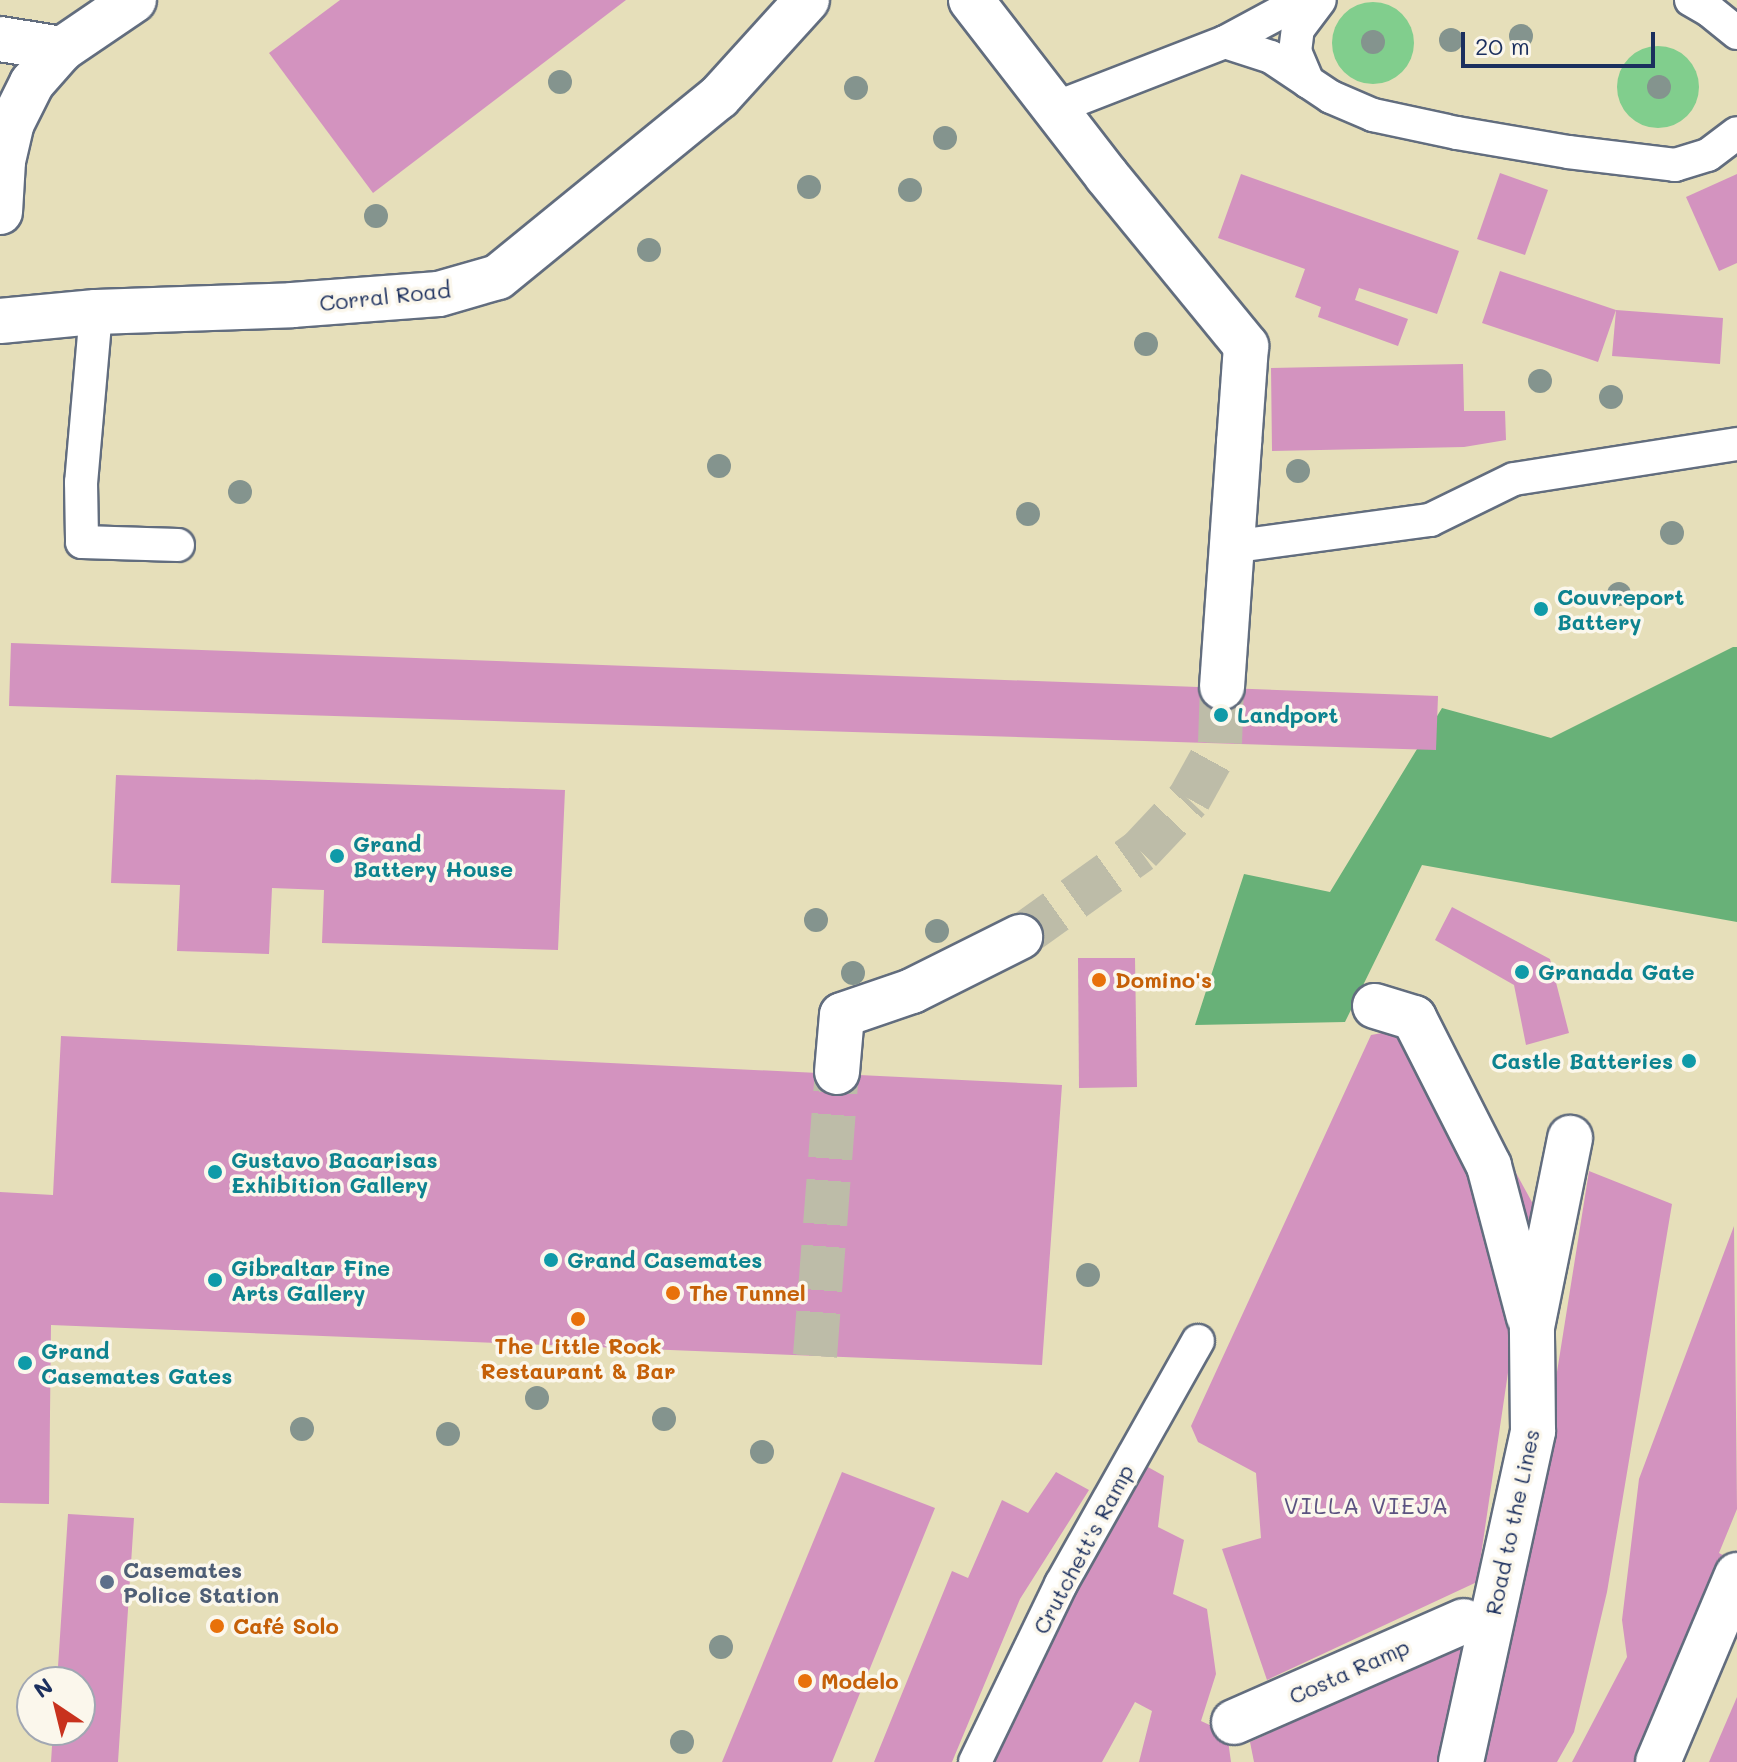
<!DOCTYPE html>
<meta charset="utf-8">
<style>
body{margin:0}
#map{position:relative;width:1737px;height:1762px;overflow:hidden;background:#e6dfba;font-family:Mali,sans-serif}
div>[style]{position:absolute}
.green>*{inset:0;background:#81ce8d}
.round{border-radius:50%}
.forest>*{inset:0;background:#68b178}
.building>*{inset:0;background:#d393bf}
.pedestrian-tunnel>*{height:44px;margin-top:-22px;transform-origin:0;background:repeating-linear-gradient(90deg,#bdbca8 0 44px,transparent 0 66px)}
.roads{filter:drop-shadow(2px 0 #626d7e) drop-shadow(-2px 0 #626d7e) drop-shadow(0 2px #626d7e) drop-shadow(0 -2px #626d7e)}
.service>*{height:32px;margin:-16px;padding:0 16px;transform-origin:16px;border-radius:16px;background:#fff}
.pedestrian>*{height:44px;margin:-22px;padding:0 22px;transform-origin:22px;border-radius:22px;background:#fff}
.minor>*{height:44px;margin:-22px;padding:0 22px;transform-origin:22px;border-radius:22px;background:#fff}
.tertiary>*{height:44px;margin:-22px;padding:0 22px;transform-origin:22px;border-radius:22px;background:#fff}
.trees>*{width:24px;height:24px;margin:-12px;border-radius:50%;background:#84948e}
.dots>*{width:22px;height:22px;translate:-50% -50%;box-sizing:border-box;border:4px solid #fbf7ec;border-radius:50%}
span{translate:-50% -50%;white-space:nowrap;text-align:center;line-height:1.15;-webkit-text-stroke:7px #fbf7ec;paint-order:stroke}
.street-label{font-size:22px;color:#1b2f5e}
.culture-label{font-size:22px;color:#0d838f;font-weight:700}
.left{translate:0 -50%;text-align:left}
.right{translate:-100% -50%;text-align:right}
.food-label{font-size:22px;color:#c56008;font-weight:700}
.service-label{font-size:22px;color:#4e5e75;font-weight:700}
.neighbourhood-label{font-size:24px;color:#5b5280;letter-spacing:2px}
.north{position:absolute;left:16px;top:1666px;width:80px;height:80px;box-sizing:border-box;background:#fbf7ec;border:2px solid #a1a7b3;border-radius:50%;rotate:325deg;font-size:22px;font-weight:700;line-height:32px;text-align:center;color:#1b2f5e}
.north::after{content:'';display:block;margin:auto;width:28px;height:36px;background:#c8321e;clip-path:polygon(50% 0,100% 100%,50% 72%,0 100%)}
.scale{position:absolute;left:1461px;top:32px;width:194px;height:36px;box-sizing:border-box;border:4px solid #1b2f5e;border-top:0;padding-left:10px;font-size:24px;line-height:28px;white-space:nowrap;color:#1b2f5e;-webkit-text-stroke:6px #fbf7ec;paint-order:stroke}
</style>
<div id="map">
<div class="green">
<div class="round" style="left:1332px;top:2px;width:82px;height:82px"></div>
<div class="round" style="left:1617px;top:46px;width:82px;height:82px"></div>
</div>
<div class="forest">
<div style="clip-path:polygon(1733px 647px,1737px 647px,1737px 922px,1422px 865px,1345px 1022px,1195px 1025px,1244px 874px,1330px 892px,1442px 708px,1551px 738px)"></div>
</div>
<div class="building">
<div style="clip-path:polygon(340px 0,626px 0,373px 193px,269px 53px)"></div>
<div style="clip-path:polygon(1500px 173px,1548px 190px,1525px 255px,1477px 239px)"></div>
<div style="clip-path:polygon(1241px 174px,1459px 251px,1437px 314px,1359px 288px,1355px 300px,1408px 319px,1398px 346px,1318px 317px,1321px 307px,1295px 297px,1305px 269px,1218px 238px)"></div>
<div style="clip-path:polygon(1737px 174px,1737px 263px,1719px 271px,1686px 197px)"></div>
<div style="clip-path:polygon(1500px 271px,1616px 310px,1723px 318px,1720px 364px,1612px 356px,1616px 310px,1598px 362px,1482px 323px)"></div>
<div style="clip-path:polygon(1463px 364px,1464px 411px,1505px 411px,1506px 440px,1464px 447px,1272px 451px,1271px 368px)"></div>
<div style="clip-path:polygon(11px 643px,1438px 696px,1436px 750px,9px 706px)"></div>
<div style="clip-path:polygon(116px 775px,565px 790px,558px 950px,322px 943px,324px 890px,272px 888px,269px 954px,177px 951px,180px 885px,111px 883px)"></div>
<div style="clip-path:polygon(1452px 907px,1550px 959px,1569px 1033px,1526px 1045px,1514px 985px,1435px 940px)"></div>
<div style="clip-path:polygon(1078px 958px,1135px 958px,1137px 1087px,1079px 1088px)"></div>
<div style="clip-path:polygon(1404px 1029px,1473px 1094px,1533px 1204px,1477px 1582px,1267px 1680px,1222px 1549px,1261px 1538px,1256px 1473px,1198px 1442px,1191px 1426px,1371px 1035px)"></div>
<div style="clip-path:polygon(61px 1036px,1062px 1085px,1042px 1365px,51px 1325px,49px 1504px,0 1503px,0 1192px,53px 1195px)"></div>
<div style="clip-path:polygon(1589px 1171px,1672px 1204px,1607px 1592px,1574px 1732px,1557px 1762px,1479px 1762px,1550px 1416px)"></div>
<div style="clip-path:polygon(1734px 1226px,1737px 1509px,1719px 1553px,1736px 1562px,1712px 1612px,1698px 1607px,1638px 1762px,1572px 1762px,1627px 1657px,1622px 1620px,1639px 1479px)"></div>
<div style="clip-path:polygon(1139px 1462px,1164px 1476px,1158px 1527px,1184px 1540px,1173px 1594px,1207px 1609px,1216px 1674px,1201px 1721px,1227px 1733px,1231px 1762px,1139px 1762px,1152px 1711px,1135px 1702px,1102px 1762px,984px 1762px)"></div>
<div style="clip-path:polygon(842px 1472px,935px 1508px,832px 1762px,722px 1762px)"></div>
<div style="clip-path:polygon(1056px 1472px,1089px 1490px,1020px 1599px,952px 1762px,874px 1762px,952px 1571px,968px 1578px,1002px 1500px,1028px 1513px)"></div>
<div style="clip-path:polygon(68px 1514px,134px 1518px,118px 1762px,51px 1762px,53px 1730px,80px 1730px,80px 1682px,57px 1682px)"></div>
<div style="clip-path:polygon(1472px 1640px,1450px 1762px,1254px 1762px,1250px 1742px)"></div>
<div style="clip-path:polygon(1737px 1697px,1737px 1762px,1709px 1762px)"></div>
</div>
<div class="pedestrian-tunnel">
<div style="left:1020px;top:937px;width:148px;rotate:-35.6deg"></div>
<div style="left:1140px;top:851px;width:71px;rotate:-46.7deg"></div>
<div style="left:1189px;top:799px;width:64px;rotate:-61deg"></div>
<div style="left:1220px;top:743px;width:56px;rotate:-88deg"></div>
<div style="left:815px;top:1356px;width:285px;rotate:-85.6deg"></div>
</div>
<div class="roads">
<div class="service">
<div style="left:1691px;top:0;width:22px;rotate:30deg"></div>
<div style="left:1710px;top:11px;width:35px;rotate:39deg"></div>
<div style="left:1225px;top:42px;width:48px;rotate:18.1deg"></div>
<div style="left:1271px;top:57px;width:72px;rotate:33.7deg"></div>
<div style="left:1331px;top:97px;width:46px;rotate:23.2deg"></div>
<div style="left:1373px;top:115px;width:86px;rotate:12.1deg"></div>
<div style="left:1457px;top:133px;width:113px;rotate:9.7deg"></div>
<div style="left:1568px;top:152px;width:108px;rotate:6.9deg"></div>
<div style="left:1675px;top:165px;width:34px;rotate:-17deg"></div>
<div style="left:1708px;top:155px;width:36px;rotate:-37deg"></div>
<div style="left:1308px;top:82px;width:33px;rotate:-113deg"></div>
<div style="left:1295px;top:52px;width:23px;rotate:-83deg"></div>
<div style="left:1298px;top:29px;width:36px;rotate:-53deg"></div>
<div style="left:1055px;top:108px;width:182px;rotate:-21.2deg"></div>
<div style="left:1225px;top:42px;width:89px;rotate:-28.3deg"></div>
<div style="left:96px;top:312px;width:171px;rotate:95deg"></div>
<div style="left:81px;top:482px;width:60px;rotate:89deg"></div>
<div style="left:82px;top:542px;width:96px;rotate:1.8deg"></div>
<div style="left:1230px;top:547px;width:202px;rotate:-7.7deg"></div>
<div style="left:1430px;top:520px;width:93px;rotate:-26deg"></div>
<div style="left:1514px;top:479px;width:226px;rotate:-8.9deg"></div>
<div style="left:975px;top:1762px;width:198px;rotate:-64.2deg"></div>
<div style="left:1061px;top:1584px;width:279px;rotate:-60.6deg"></div>
</div>
<div class="pedestrian">
<div style="left:1222px;top:687px;width:245px;rotate:-86deg"></div>
<div style="left:1375px;top:1006px;width:41px;rotate:17.1deg"></div>
<div style="left:1414px;top:1018px;width:166px;rotate:63.1deg"></div>
<div style="left:1489px;top:1166px;width:156px;rotate:75.2deg"></div>
<div style="left:837px;top:1072px;width:57px;rotate:-85deg"></div>
<div style="left:842px;top:1015px;width:74px;rotate:-18.9deg"></div>
<div style="left:912px;top:991px;width:121px;rotate:-26.6deg"></div>
<div style="left:1234px;top:1722px;width:251px;rotate:-23.7deg"></div>
<div style="left:1461px;top:1762px;width:339px;rotate:-77.7deg"></div>
<div style="left:1533px;top:1431px;width:104px;rotate:-90.6deg"></div>
<div style="left:1532px;top:1327px;width:193px;rotate:-78.6deg"></div>
<div style="left:1658px;top:1762px;width:203px;rotate:-67.1deg"></div>
</div>
<div class="minor">
<div style="left:971px;top:0;width:222px;rotate:52.3deg"></div>
<div style="left:1107px;top:176px;width:220px;rotate:50.7deg"></div>
<div style="left:1246px;top:346px;width:97px;rotate:94.1deg"></div>
<div style="left:0;top:39px;width:63px;rotate:9.2deg"></div>
<div style="left:0;top:321px;width:96px;rotate:-5.4deg"></div>
<div style="left:96px;top:312px;width:196px;rotate:-2deg"></div>
<div style="left:292px;top:305px;width:147px;rotate:-4.3deg"></div>
<div style="left:439px;top:294px;width:61px;rotate:-16.1deg"></div>
<div style="left:498px;top:277px;width:285px;rotate:-39.2deg"></div>
<div style="left:719px;top:97px;width:131px;rotate:-47.8deg"></div>
</div>
<div class="tertiary">
<div style="left:0;top:212px;width:51px;rotate:-86.6deg"></div>
<div style="left:3px;top:161px;width:37px;rotate:-77deg"></div>
<div style="left:11px;top:125px;width:47px;rotate:-63.4deg"></div>
<div style="left:32px;top:83px;width:45px;rotate:-48.6deg"></div>
<div style="left:62px;top:49px;width:87px;rotate:-34.2deg"></div>
</div>
</div>
<div class="trees">
<div style="left:1521px;top:36px"></div>
<div style="left:1451px;top:40px"></div>
<div style="left:1373px;top:42px"></div>
<div style="left:560px;top:82px"></div>
<div style="left:1659px;top:87px"></div>
<div style="left:856px;top:88px"></div>
<div style="left:945px;top:138px"></div>
<div style="left:809px;top:187px"></div>
<div style="left:910px;top:190px"></div>
<div style="left:376px;top:216px"></div>
<div style="left:649px;top:250px"></div>
<div style="left:1146px;top:344px"></div>
<div style="left:1540px;top:381px"></div>
<div style="left:1611px;top:397px"></div>
<div style="left:719px;top:466px"></div>
<div style="left:1298px;top:471px"></div>
<div style="left:240px;top:492px"></div>
<div style="left:1028px;top:514px"></div>
<div style="left:1672px;top:533px"></div>
<div style="left:1619px;top:594px"></div>
<div style="left:816px;top:920px"></div>
<div style="left:937px;top:931px"></div>
<div style="left:853px;top:973px"></div>
<div style="left:1088px;top:1275px"></div>
<div style="left:537px;top:1398px"></div>
<div style="left:664px;top:1419px"></div>
<div style="left:302px;top:1429px"></div>
<div style="left:448px;top:1434px"></div>
<div style="left:762px;top:1452px"></div>
<div style="left:721px;top:1647px"></div>
<div style="left:682px;top:1742px"></div>
</div>
<div class="dots">
<div style="left:1541px;top:609px;background:#0f9aa8"></div>
<div style="left:1221px;top:715px;background:#0f9aa8"></div>
<div style="left:337px;top:856px;background:#0f9aa8"></div>
<div style="left:1522px;top:972px;background:#0f9aa8"></div>
<div style="left:1099px;top:980px;background:#e8710a"></div>
<div style="left:1689px;top:1061px;background:#0f9aa8"></div>
<div style="left:215px;top:1172px;background:#0f9aa8"></div>
<div style="left:551px;top:1260px;background:#0f9aa8"></div>
<div style="left:215px;top:1280px;background:#0f9aa8"></div>
<div style="left:673px;top:1293px;background:#e8710a"></div>
<div style="left:578px;top:1319px;background:#e8710a"></div>
<div style="left:25px;top:1363px;background:#0f9aa8"></div>
<div style="left:107px;top:1582px;background:#5c6f8a"></div>
<div style="left:217px;top:1626px;background:#e8710a"></div>
<div style="left:805px;top:1681px;background:#e8710a"></div>
</div>
<div class="street-label">
<span style="left:385px;top:296px;rotate:-6deg">Corral Road</span>
<span style="left:1512px;top:1522px;rotate:-78deg">Road to the Lines</span>
<span style="left:1083px;top:1549px;rotate:-62deg">Crutchett's Ramp</span>
<span style="left:1349px;top:1671px;rotate:-24deg">Costa Ramp</span>
</div>
<div class="culture-label">
<span class="left" style="left:1557px;top:609px">Couvreport<br>Battery</span>
<span class="left" style="left:1237px;top:715px">Landport</span>
<span class="left" style="left:353px;top:856px">Grand<br>Battery House</span>
<span class="left" style="left:1538px;top:972px">Granada Gate</span>
<span class="right" style="left:1673px;top:1061px">Castle Batteries</span>
<span class="left" style="left:231px;top:1172px">Gustavo Bacarisas<br>Exhibition Gallery</span>
<span class="left" style="left:567px;top:1260px">Grand Casemates</span>
<span class="left" style="left:231px;top:1280px">Gibraltar Fine<br>Arts Gallery</span>
<span class="left" style="left:41px;top:1363px">Grand<br>Casemates Gates</span>
</div>
<div class="food-label">
<span class="left" style="left:1115px;top:980px">Domino's</span>
<span class="left" style="left:689px;top:1293px">The Tunnel</span>
<span style="left:578px;top:1358px">The Little Rock<br>Restaurant &amp; Bar</span>
<span class="left" style="left:233px;top:1626px">Café Solo</span>
<span class="left" style="left:821px;top:1681px">Modelo</span>
</div>
<div class="service-label">
<span class="left" style="left:123px;top:1582px">Casemates<br>Police Station</span>
</div>
<div class="neighbourhood-label">
<span style="left:1367px;top:1505px">VILLA VIEJA</span>
</div>
<div class="north">N</div>
<div class="scale">20 m</div>
</div>
